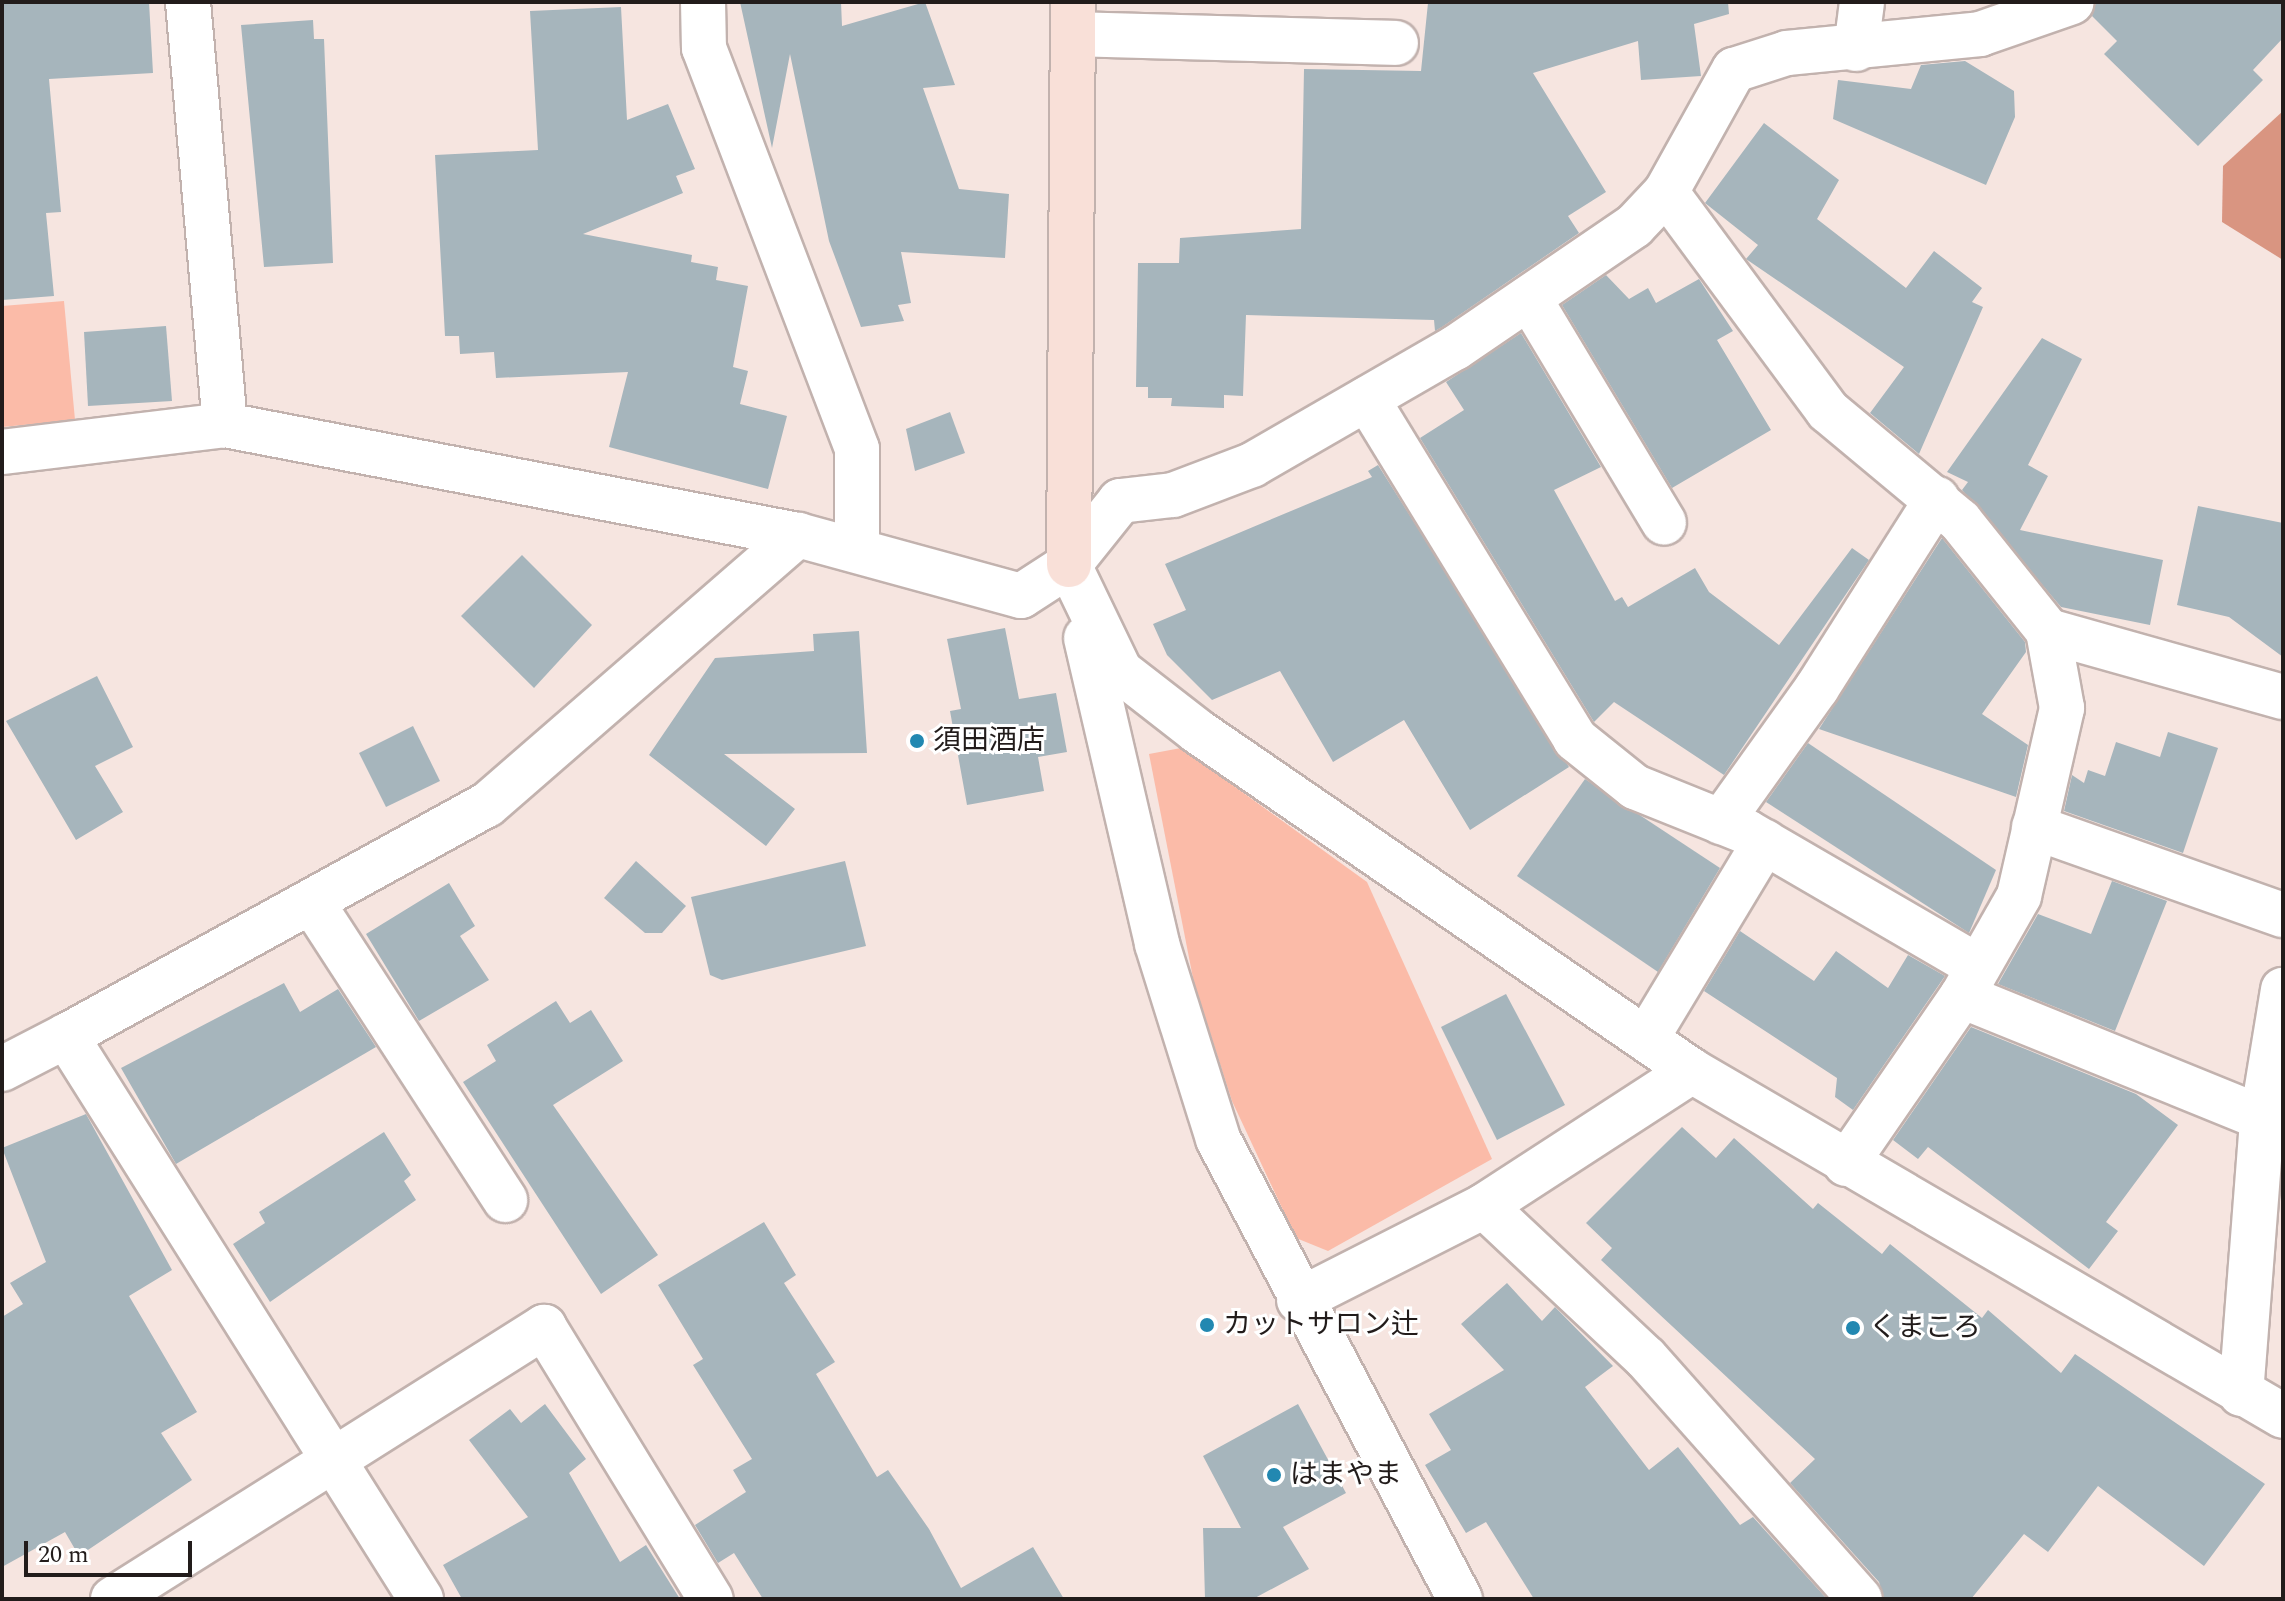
<!DOCTYPE html>
<meta charset="utf-8">
<style>
body{margin:0}
#map{position:relative;width:2285px;height:1601px;overflow:hidden;background:#f6e5e0;font-family:Spectral,"Noto Sans JP",serif}
div>[style]{position:absolute}
.green>*{inset:0;background:#fbbba8}
.forest>*{inset:0;background:#d99581}
.building>*{inset:0;background:#a6b5bc}
.roads{filter:drop-shadow(2px 0 #c2b2ae) drop-shadow(-2px 0 #c2b2ae) drop-shadow(0 2px #c2b2ae) drop-shadow(0 -2px #c2b2ae)}
.street>*{height:44px;margin:-22px;padding:0 22px;transform-origin:22px;border-radius:22px;background:#fff}
.secondary>*{height:44px;margin:-22px;padding:0 22px;transform-origin:22px;border-radius:22px;background:#f9e0d8}
.dots>*{width:22px;height:22px;translate:-50% -50%;box-sizing:border-box;border:4px solid #fff;border-radius:50%}
span{translate:-50% -50%;white-space:nowrap;text-align:center;line-height:1.15;-webkit-text-stroke:6px #fff;paint-order:stroke}
.poi-label{font-size:28px;color:#221c1b}
.left{translate:0 -50%;text-align:left}
.frame{position:absolute;inset:0;border:4px solid #221c1b;pointer-events:none}
.scale{position:absolute;left:24px;top:1541px;width:168px;height:36px;box-sizing:border-box;border:4px solid #221c1b;border-top:0;padding-left:10px;font-size:24px;line-height:28px;white-space:nowrap;color:#221c1b;-webkit-text-stroke:6px #fff;paint-order:stroke}
</style>
<div id="map">
<div class="green">
<div style="clip-path:polygon(64px 301px,75px 420px,2px 427px,2px 306px)"></div>
<div style="clip-path:polygon(1181px 748px,1367px 882px,1492px 1159px,1328px 1251px,1296px 1238px,1232px 1101px,1194px 983px,1149px 754px)"></div>
</div>
<div class="forest">
<div style="clip-path:polygon(2283px 111px,2283px 260px,2222px 222px,2223px 166px)"></div>
</div>
<div class="building">
<div style="clip-path:polygon(2px 2px,149px 2px,153px 73px,49px 79px,61px 212px,46px 213px,54px 296px,2px 300px)"></div>
<div style="clip-path:polygon(740px 2px,841px 2px,842px 26px,925px 2px,955px 85px,923px 88px,959px 189px,1009px 194px,1005px 258px,901px 252px,911px 303px,898px 305px,904px 321px,861px 327px,829px 241px,790px 54px,772px 148px)"></div>
<div style="clip-path:polygon(1728px 2px,1729px 14px,1694px 24px,1701px 76px,1641px 80px,1638px 41px,1533px 73px,1606px 192px,1568px 216px,1579px 233px,1442px 327px,1435px 331px,1434px 320px,1246px 315px,1243px 396px,1224px 395px,1224px 408px,1171px 406px,1172px 398px,1148px 398px,1148px 387px,1136px 387px,1138px 263px,1179px 263px,1180px 238px,1301px 229px,1304px 69px,1421px 71px,1428px 3px)"></div>
<div style="clip-path:polygon(2096px 2px,2283px 2px,2283px 38px,2253px 70px,2263px 80px,2198px 146px,2104px 54px,2117px 41px,2092px 16px)"></div>
<div style="clip-path:polygon(621px 7px,627px 120px,668px 104px,695px 169px,676px 176px,683px 193px,583px 234px,692px 255px,691px 262px,718px 267px,716px 280px,748px 286px,733px 367px,748px 371px,740px 404px,787px 416px,768px 489px,609px 447px,628px 372px,496px 378px,494px 352px,460px 354px,459px 336px,445px 336px,435px 155px,538px 150px,530px 11px)"></div>
<div style="clip-path:polygon(313px 20px,314px 39px,324px 39px,333px 263px,264px 267px,241px 25px)"></div>
<div style="clip-path:polygon(1965px 61px,2014px 91px,2015px 117px,1986px 185px,1833px 119px,1838px 80px,1911px 89px,1921px 65px)"></div>
<div style="clip-path:polygon(1764px 123px,1839px 180px,1817px 219px,1906px 288px,1934px 251px,1982px 288px,1972px 302px,1983px 307px,1919px 454px,1870px 413px,1904px 367px,1746px 259px,1758px 245px,1705px 203px)"></div>
<div style="clip-path:polygon(1606px 275px,1629px 299px,1648px 288px,1656px 303px,1699px 279px,1733px 331px,1717px 340px,1771px 430px,1672px 488px,1562px 305px)"></div>
<div style="clip-path:polygon(166px 326px,172px 401px,88px 406px,84px 332px)"></div>
<div style="clip-path:polygon(1521px 333px,1601px 467px,1554px 490px,1615px 601px,1622px 597px,1628px 607px,1695px 568px,1709px 592px,1779px 645px,1852px 548px,1869px 560px,1724px 775px,1614px 702px,1594px 722px,1420px 438px,1464px 410px,1446px 382px)"></div>
<div style="clip-path:polygon(2042px 338px,2082px 359px,2028px 465px,2048px 476px,2020px 530px,2163px 560px,2150px 625px,2061px 607px,1962px 490px,1968px 482px,1947px 472px)"></div>
<div style="clip-path:polygon(950px 412px,965px 453px,915px 471px,906px 429px)"></div>
<div style="clip-path:polygon(1378px 465px,1569px 767px,1470px 830px,1404px 720px,1333px 762px,1280px 671px,1212px 700px,1167px 655px,1153px 624px,1186px 610px,1165px 564px,1372px 477px,1368px 471px)"></div>
<div style="clip-path:polygon(2198px 506px,2283px 523px,2283px 657px,2229px 617px,2177px 605px)"></div>
<div style="clip-path:polygon(1942px 538px,2025px 642px,2026px 652px,1982px 714px,2028px 745px,2016px 797px,1819px 729px)"></div>
<div style="clip-path:polygon(522px 555px,592px 625px,534px 688px,461px 616px)"></div>
<div style="clip-path:polygon(1005px 628px,1019px 699px,1056px 693px,1067px 752px,1038px 757px,1044px 791px,967px 805px,950px 711px,961px 709px,947px 639px)"></div>
<div style="clip-path:polygon(859px 631px,867px 753px,724px 754px,795px 809px,766px 846px,649px 755px,715px 658px,814px 651px,813px 634px)"></div>
<div style="clip-path:polygon(97px 676px,133px 747px,95px 766px,123px 812px,76px 840px,6px 721px)"></div>
<div style="clip-path:polygon(413px 726px,440px 781px,386px 807px,359px 753px)"></div>
<div style="clip-path:polygon(2168px 732px,2218px 748px,2183px 853px,2064px 811px,2072px 775px,2084px 783px,2088px 770px,2105px 776px,2116px 742px,2160px 757px)"></div>
<div style="clip-path:polygon(1808px 743px,1996px 870px,1969px 933px,1766px 802px)"></div>
<div style="clip-path:polygon(1585px 779px,1720px 868px,1658px 972px,1517px 876px)"></div>
<div style="clip-path:polygon(636px 861px,686px 906px,662px 933px,645px 933px,604px 898px)"></div>
<div style="clip-path:polygon(845px 861px,866px 946px,722px 980px,710px 975px,691px 897px)"></div>
<div style="clip-path:polygon(2112px 881px,2167px 901px,2115px 1031px,1998px 984px,2038px 914px,2091px 934px)"></div>
<div style="clip-path:polygon(449px 883px,475px 926px,460px 936px,489px 980px,419px 1021px,366px 934px)"></div>
<div style="clip-path:polygon(1740px 931px,1814px 981px,1836px 951px,1888px 988px,1908px 955px,1945px 976px,1853px 1110px,1835px 1097px,1837px 1078px,1704px 991px)"></div>
<div style="clip-path:polygon(284px 983px,300px 1012px,338px 989px,376px 1047px,176px 1164px,121px 1068px)"></div>
<div style="clip-path:polygon(1506px 994px,1565px 1105px,1497px 1140px,1441px 1027px)"></div>
<div style="clip-path:polygon(556px 1001px,570px 1023px,591px 1010px,623px 1061px,553px 1105px,658px 1255px,601px 1294px,463px 1082px,496px 1061px,487px 1045px)"></div>
<div style="clip-path:polygon(1971px 1027px,2136px 1094px,2178px 1125px,2106px 1222px,2118px 1231px,2089px 1269px,1928px 1147px,1918px 1159px,1893px 1140px)"></div>
<div style="clip-path:polygon(86px 1114px,172px 1270px,129px 1296px,197px 1412px,161px 1433px,192px 1480px,79px 1556px,65px 1532px,2px 1567px,2px 1317px,23px 1304px,10px 1283px,46px 1262px,2px 1148px)"></div>
<div style="clip-path:polygon(1682px 1127px,1716px 1158px,1734px 1138px,1813px 1209px,1818px 1203px,1882px 1254px,1890px 1244px,1982px 1318px,1988px 1310px,2061px 1373px,2075px 1354px,2265px 1484px,2204px 1566px,2098px 1486px,2048px 1552px,2024px 1534px,1971px 1599px,1884px 1599px,1879px 1582px,1790px 1483px,1815px 1459px,1601px 1260px,1612px 1248px,1586px 1223px)"></div>
<div style="clip-path:polygon(384px 1132px,411px 1175px,404px 1181px,416px 1200px,270px 1302px,233px 1244px,265px 1223px,259px 1212px)"></div>
<div style="clip-path:polygon(764px 1222px,796px 1275px,784px 1283px,835px 1362px,816px 1374px,877px 1477px,888px 1470px,929px 1529px,961px 1588px,1033px 1547px,1064px 1599px,763px 1599px,734px 1553px,718px 1563px,695px 1525px,746px 1492px,733px 1470px,752px 1459px,693px 1365px,703px 1359px,658px 1285px)"></div>
<div style="clip-path:polygon(1507px 1283px,1542px 1321px,1555px 1307px,1613px 1366px,1585px 1387px,1649px 1470px,1678px 1447px,1740px 1525px,1753px 1517px,1827px 1599px,1534px 1599px,1486px 1522px,1466px 1533px,1425px 1465px,1451px 1450px,1429px 1414px,1504px 1370px,1461px 1324px)"></div>
<div style="clip-path:polygon(545px 1404px,586px 1459px,569px 1473px,620px 1562px,646px 1545px,680px 1599px,462px 1599px,443px 1565px,528px 1517px,469px 1440px,510px 1409px,521px 1423px)"></div>
<div style="clip-path:polygon(1298px 1404px,1346px 1493px,1283px 1527px,1309px 1569px,1253px 1599px,1205px 1599px,1203px 1528px,1241px 1528px,1203px 1456px)"></div>
</div>
<div class="roads">
<div class="street">
<div style="left:188px;top:2px;width:425px;rotate:85deg"></div>
<div style="left:703px;top:2px;width:46px;rotate:88.8deg"></div>
<div style="left:704px;top:48px;width:429px;rotate:69.1deg"></div>
<div style="left:857px;top:449px;width:101px;rotate:90deg"></div>
<div style="left:1074px;top:34px;width:322px;rotate:1.6deg"></div>
<div style="left:1856px;top:49px;width:47px;rotate:-82.7deg"></div>
<div style="left:1666px;top:192px;width:272px;rotate:53.5deg"></div>
<div style="left:1828px;top:411px;width:172px;rotate:39.8deg"></div>
<div style="left:1960px;top:521px;width:141px;rotate:51.3deg"></div>
<div style="left:2048px;top:631px;width:244px;rotate:15.7deg"></div>
<div style="left:1529px;top:298px;width:262px;rotate:59deg"></div>
<div style="left:1367px;top:399px;width:399px;rotate:58.5deg"></div>
<div style="left:1575px;top:739px;width:77px;rotate:38.7deg"></div>
<div style="left:1635px;top:787px;width:121px;rotate:21.9deg"></div>
<div style="left:1747px;top:832px;width:266px;rotate:30.2deg"></div>
<div style="left:2px;top:452px;width:225px;rotate:-6.9deg"></div>
<div style="left:225px;top:425px;width:583px;rotate:10.87deg"></div>
<div style="left:798px;top:535px;width:231px;rotate:15.3deg"></div>
<div style="left:1021px;top:596px;width:57px;rotate:-32.9deg"></div>
<div style="left:1069px;top:565px;width:82px;rotate:-51.4deg"></div>
<div style="left:1120px;top:501px;width:53px;rotate:-6.5deg"></div>
<div style="left:1173px;top:495px;width:85px;rotate:-20.8deg"></div>
<div style="left:1252px;top:465px;width:234px;rotate:-30deg"></div>
<div style="left:1455px;top:348px;width:217px;rotate:-34.3deg"></div>
<div style="left:1634px;top:226px;width:47px;rotate:-46.7deg"></div>
<div style="left:1666px;top:192px;width:140px;rotate:-60.9deg"></div>
<div style="left:1734px;top:70px;width:56px;rotate:-17.8deg"></div>
<div style="left:1787px;top:53px;width:194px;rotate:-5.6deg"></div>
<div style="left:1980px;top:34px;width:97px;rotate:-19.2deg"></div>
<div style="left:1069px;top:565px;width:118px;rotate:64.3deg"></div>
<div style="left:1120px;top:671px;width:98px;rotate:37.9deg"></div>
<div style="left:1197px;top:731px;width:601px;rotate:34.48deg"></div>
<div style="left:1692px;top:1071px;width:684px;rotate:30.27deg"></div>
<div style="left:1086px;top:638px;width:314px;rotate:76.9deg"></div>
<div style="left:1157px;top:944px;width:204px;rotate:72.6deg"></div>
<div style="left:1218px;top:1139px;width:520px;rotate:62.25deg"></div>
<div style="left:1721px;top:822px;width:165px;rotate:-54.4deg"></div>
<div style="left:1817px;top:688px;width:224px;rotate:-57.6deg"></div>
<div style="left:2034px;top:827px;width:264px;rotate:19.5deg"></div>
<div style="left:313px;top:904px;width:353px;rotate:57deg"></div>
<div style="left:1962px;top:996px;width:324px;rotate:22.1deg"></div>
<div style="left:1646px;top:1039px;width:230px;rotate:-58.9deg"></div>
<div style="left:2px;top:1069px;width:72px;rotate:-27.3deg"></div>
<div style="left:1846px;top:1164px;width:204px;rotate:-55.4deg"></div>
<div style="left:1962px;top:996px;width:115px;rotate:-60.3deg"></div>
<div style="left:2019px;top:896px;width:193px;rotate:-77.1deg"></div>
<div style="left:2062px;top:708px;width:78px;rotate:-100.3deg"></div>
<div style="left:1484px;top:1206px;width:222px;rotate:43.2deg"></div>
<div style="left:1646px;top:1358px;width:322px;rotate:48.4deg"></div>
<div style="left:1299px;top:1300px;width:208px;rotate:-26.9deg"></div>
<div style="left:1484px;top:1206px;width:248px;rotate:-33deg"></div>
<div style="left:2241px;top:1394px;width:277px;rotate:-85.6deg"></div>
<div style="left:2262px;top:1118px;width:130px;rotate:-80.7deg"></div>
<div style="left:113px;top:1599px;width:510px;rotate:-32.26deg"></div>
<div style="left:544px;top:1327px;width:319px;rotate:58.5deg"></div>
<div style="left:421px;top:1599px;width:666px;rotate:-122.23deg"></div>
<div style="left:66px;top:1036px;width:480px;rotate:-28.8deg"></div>
<div style="left:487px;top:805px;width:412px;rotate:-41deg"></div>
</div>
<div class="secondary">
<div style="left:1069px;top:565px;width:563px;rotate:-89.59deg"></div>
</div>
</div>
<div class="dots">
<div style="left:917px;top:741px;background:#2288b1"></div>
<div style="left:1207px;top:1325px;background:#2288b1"></div>
<div style="left:1853px;top:1328px;background:#2288b1"></div>
<div style="left:1274px;top:1475px;background:#2288b1"></div>
</div>
<div class="poi-label">
<span class="left" style="left:933px;top:741px">須田酒店</span>
<span class="left" style="left:1223px;top:1325px">カットサロン辻</span>
<span class="left" style="left:1869px;top:1328px">くまころ</span>
<span class="left" style="left:1290px;top:1475px">はまやま</span>
</div>
<div class="frame"></div>
<div class="scale">20 m</div>
</div>
